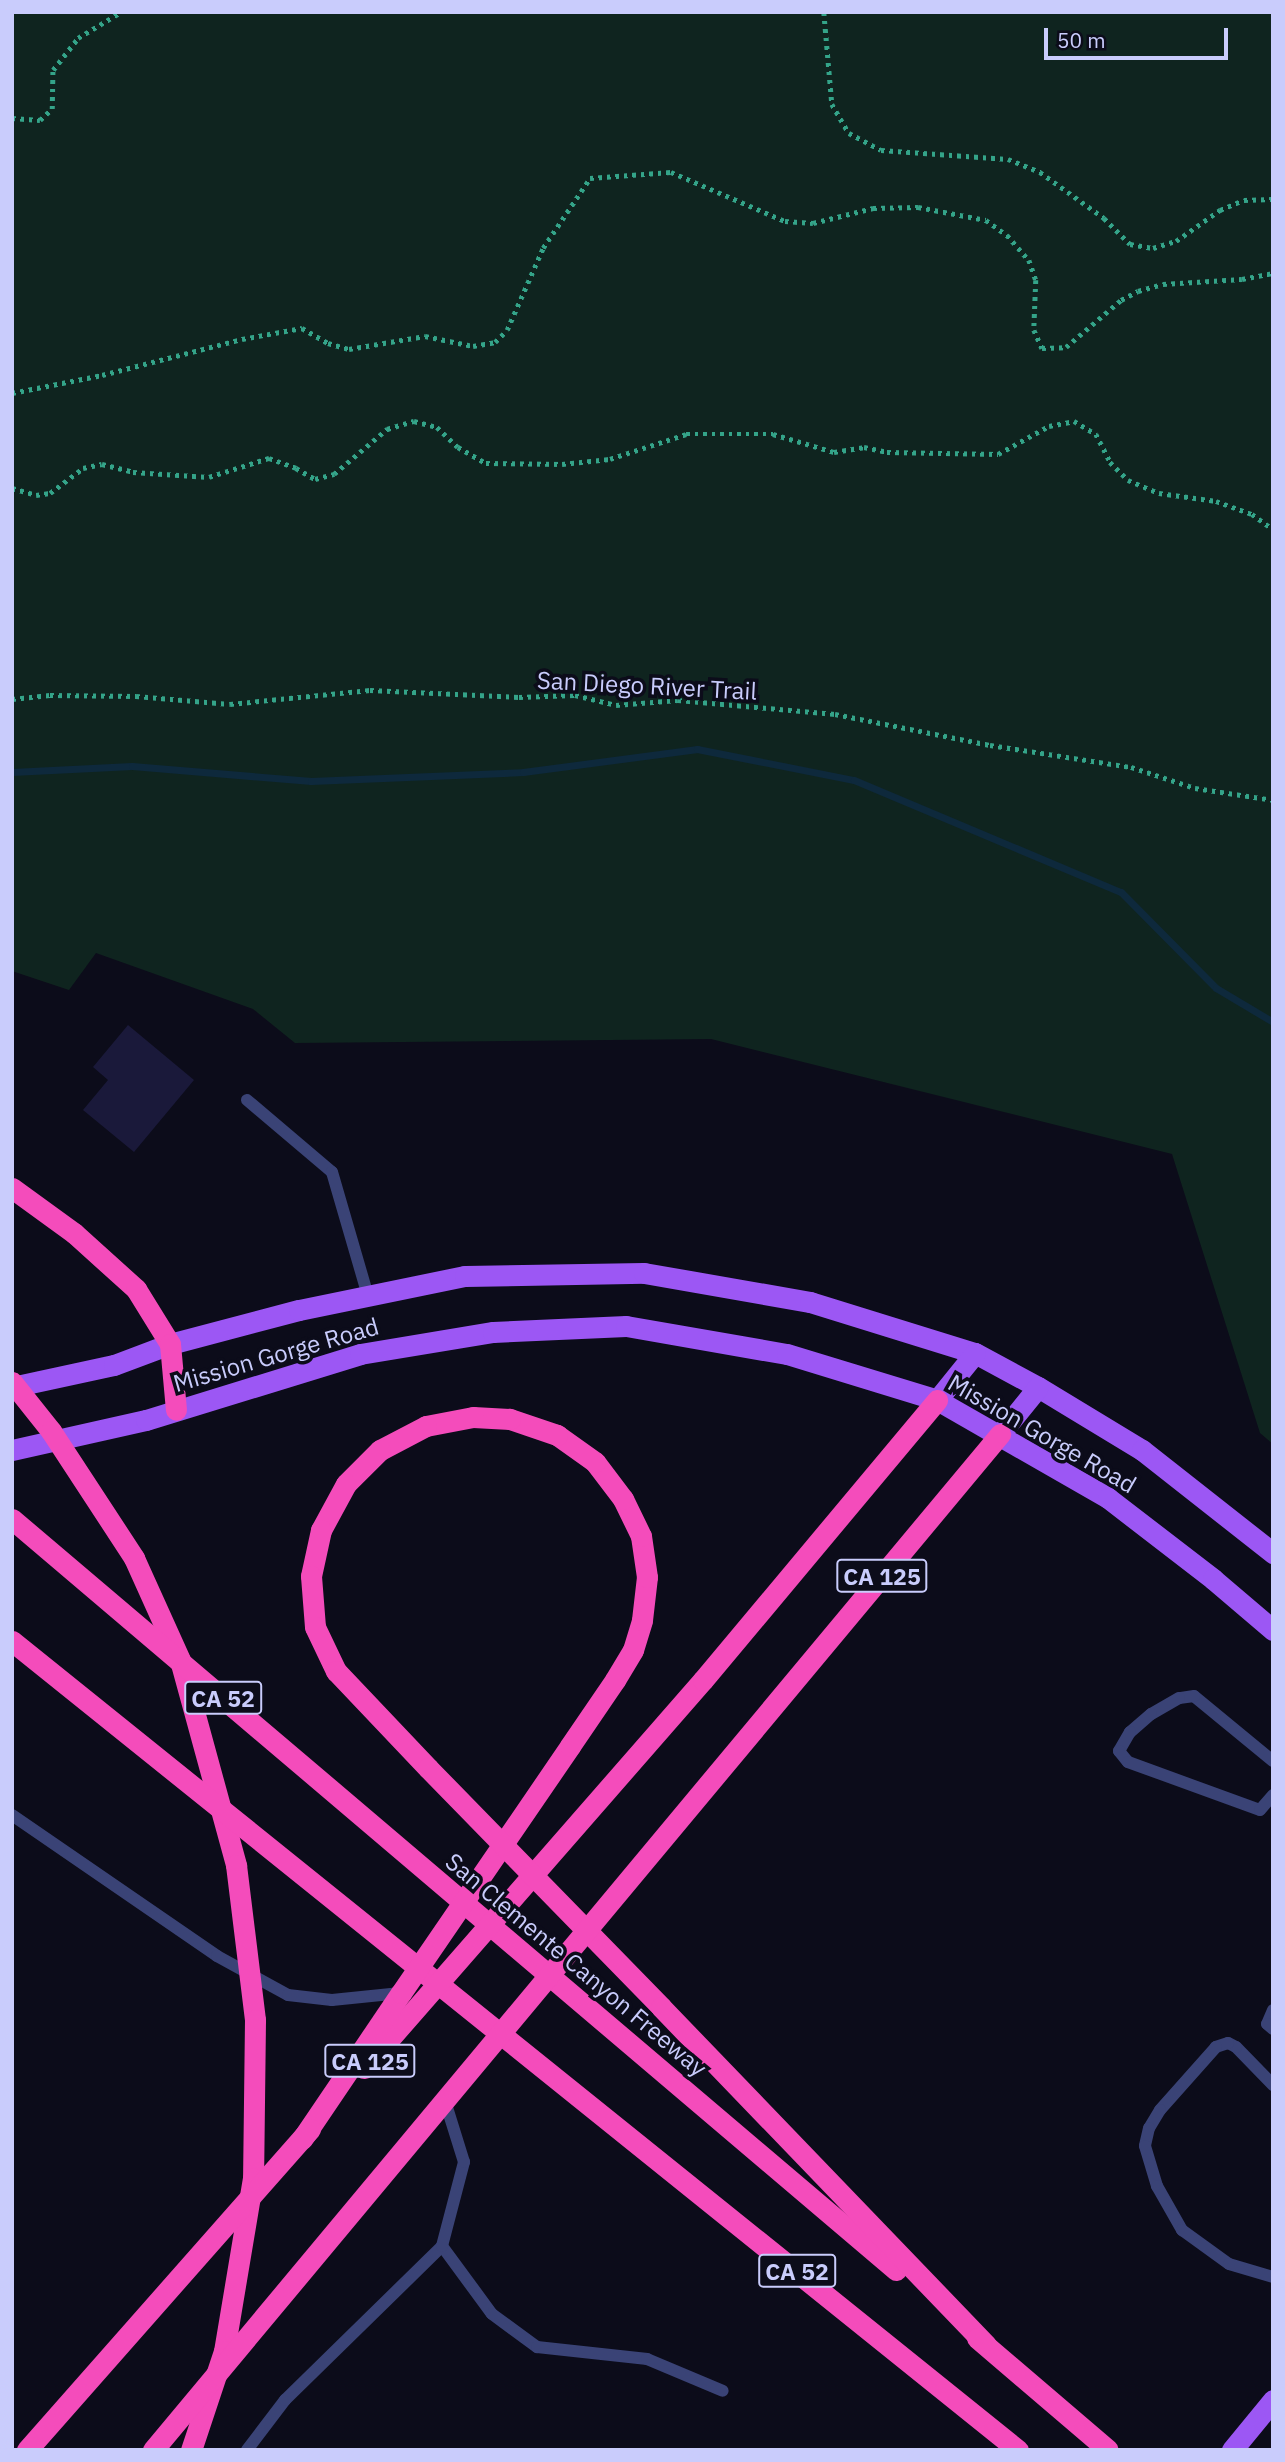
<!DOCTYPE html>
<style>
body{margin:0}
#map{position:relative;width:1285px;height:2462px;overflow:hidden;background:#0c0c1a;font-family:"IBM Plex Sans",sans-serif}
div>[style]{position:absolute}
.green>*{inset:0;background:#0f241f}
.stream>*{height:7px;margin:-3.5px;padding:0 3.5px;transform-origin:3.5px;border-radius:3.5px;background:#0e293c}
.building>*{inset:0;background:#1a193a}
.path>*{height:4.5px;margin-top:-2.25px;transform-origin:0;background:repeating-linear-gradient(90deg,#34a489 0 3.5px,transparent 0 8.5px)}
.lane>*{height:12px;margin:-6px;padding:0 6px;transform-origin:6px;border-radius:6px;background:#3a4376}
.primary>*{height:21px;margin:-10.5px;padding:0 10.5px;transform-origin:10.5px;border-radius:10.5px;background:#9c57f4}
.highway>*{height:21px;margin:-10.5px;padding:0 10.5px;transform-origin:10.5px;border-radius:10.5px;background:#f44cbb}
span{translate:-50% -50%;white-space:nowrap;text-align:center;line-height:1.15;-webkit-text-stroke:7px #0c0c1a;paint-order:stroke}
.shield-label span{padding:2px 5px;background:#0c0c1a;border:2px solid;border-radius:5px;-webkit-text-stroke-width:0}
.shield-label{font-size:23px;color:#c9ccfc;font-weight:700}
.street-label{font-size:24px;color:#c9ccfc}
.frame{position:absolute;inset:0;border:14px solid #c9ccfc;pointer-events:none}
.scale{position:absolute;left:1044px;top:28px;width:184px;height:32px;box-sizing:border-box;border:4px solid #c9ccfc;border-top:0;padding-left:9px;font-size:21px;line-height:24px;white-space:nowrap;color:#c9ccfc;-webkit-text-stroke:5px #0c0c1a;paint-order:stroke}
</style>
<div id="map">
<div class="green">
<div style="clip-path:polygon(12px 12px,1273px 12px,1273px 1444px,1260px 1433px,1172px 1154px,711px 1039px,295px 1043px,253px 1009px,96px 953px,69px 990px,12px 971px)"></div>
</div>
<div class="stream">
<div style="left:12px;top:772px;width:120px;rotate:-2.9deg"></div>
<div style="left:132px;top:766px;width:180px;rotate:4.8deg"></div>
<div style="left:311px;top:781px;width:212px;rotate:-2.4deg"></div>
<div style="left:523px;top:772px;width:176px;rotate:-7.5deg"></div>
<div style="left:697px;top:749px;width:160px;rotate:11.2deg"></div>
<div style="left:854px;top:780px;width:290px;rotate:22.8deg"></div>
<div style="left:1121px;top:892px;width:135px;rotate:45.3deg"></div>
<div style="left:1216px;top:988px;width:66px;rotate:30.8deg"></div>
</div>
<div class="building">
<div style="clip-path:polygon(128px 1025px,194px 1080px,134px 1152px,83px 1110px,108px 1080px,93px 1067px)"></div>
</div>
<div class="path">
<div style="left:824px;top:12px;width:92px;rotate:85deg"></div>
<div style="left:832px;top:104px;width:34px;rotate:60deg"></div>
<div style="left:849px;top:133px;width:36px;rotate:28deg"></div>
<div style="left:881px;top:150px;width:127px;rotate:4.1deg"></div>
<div style="left:1008px;top:159px;width:35px;rotate:22deg"></div>
<div style="left:1040px;top:172px;width:79px;rotate:35.7deg"></div>
<div style="left:1104px;top:218px;width:37px;rotate:45deg"></div>
<div style="left:1130px;top:244px;width:23px;rotate:10deg"></div>
<div style="left:1153px;top:248px;width:24px;rotate:-17deg"></div>
<div style="left:1176px;top:241px;width:54px;rotate:-35.2deg"></div>
<div style="left:1220px;top:210px;width:26px;rotate:-23deg"></div>
<div style="left:1244px;top:200px;width:29px;rotate:-2deg"></div>
<div style="left:12px;top:118px;width:28px;rotate:4deg"></div>
<div style="left:40px;top:120px;width:16px;rotate:-43deg"></div>
<div style="left:52px;top:109px;width:39px;rotate:-89deg"></div>
<div style="left:53px;top:70px;width:41px;rotate:-52deg"></div>
<div style="left:78px;top:38px;width:50px;rotate:-31.2deg"></div>
<div style="left:12px;top:393px;width:92px;rotate:-11.3deg"></div>
<div style="left:102px;top:375px;width:145px;rotate:-14.4deg"></div>
<div style="left:242px;top:339px;width:61px;rotate:-10.4deg"></div>
<div style="left:302px;top:328px;width:30px;rotate:30deg"></div>
<div style="left:328px;top:343px;width:22px;rotate:16deg"></div>
<div style="left:349px;top:349px;width:77px;rotate:-9.7deg"></div>
<div style="left:425px;top:336px;width:49px;rotate:11.8deg"></div>
<div style="left:473px;top:346px;width:22px;rotate:-10deg"></div>
<div style="left:495px;top:342px;width:17px;rotate:-45deg"></div>
<div style="left:507px;top:330px;width:90px;rotate:-66.3deg"></div>
<div style="left:543px;top:248px;width:84px;rotate:-56.1deg"></div>
<div style="left:590px;top:178px;width:81px;rotate:-4.2deg"></div>
<div style="left:671px;top:172px;width:124px;rotate:23.3deg"></div>
<div style="left:785px;top:221px;width:28px;rotate:4deg"></div>
<div style="left:813px;top:223px;width:62px;rotate:-14deg"></div>
<div style="left:873px;top:208px;width:45px;rotate:-1.3deg"></div>
<div style="left:918px;top:207px;width:69px;rotate:10.8deg"></div>
<div style="left:986px;top:220px;width:26px;rotate:36deg"></div>
<div style="left:1007px;top:235px;width:33px;rotate:49deg"></div>
<div style="left:1029px;top:260px;width:21px;rotate:71deg"></div>
<div style="left:1036px;top:280px;width:50px;rotate:92.3deg"></div>
<div style="left:1034px;top:330px;width:20px;rotate:66deg"></div>
<div style="left:1042px;top:348px;width:24px;rotate:-2deg"></div>
<div style="left:1066px;top:347px;width:72px;rotate:-40.5deg"></div>
<div style="left:1121px;top:300px;width:19px;rotate:-28deg"></div>
<div style="left:1138px;top:291px;width:26px;rotate:-16deg"></div>
<div style="left:1163px;top:284px;width:79px;rotate:-3.6deg"></div>
<div style="left:1242px;top:279px;width:32px;rotate:-11deg"></div>
<div style="left:12px;top:488px;width:25px;rotate:16deg"></div>
<div style="left:36px;top:495px;width:14px;rotate:-8deg"></div>
<div style="left:50px;top:493px;width:41px;rotate:-37.1deg"></div>
<div style="left:83px;top:468px;width:19px;rotate:-12deg"></div>
<div style="left:102px;top:464px;width:32px;rotate:14deg"></div>
<div style="left:133px;top:472px;width:76px;rotate:3.8deg"></div>
<div style="left:209px;top:477px;width:63px;rotate:-17.6deg"></div>
<div style="left:269px;top:458px;width:29px;rotate:20deg"></div>
<div style="left:296px;top:468px;width:22px;rotate:30deg"></div>
<div style="left:315px;top:479px;width:20px;rotate:-15deg"></div>
<div style="left:334px;top:474px;width:70px;rotate:-40.3deg"></div>
<div style="left:387px;top:429px;width:28px;rotate:-17deg"></div>
<div style="left:414px;top:421px;width:24px;rotate:15deg"></div>
<div style="left:437px;top:427px;width:29px;rotate:44deg"></div>
<div style="left:458px;top:447px;width:32px;rotate:30deg"></div>
<div style="left:486px;top:463px;width:76px;rotate:0.8deg"></div>
<div style="left:562px;top:464px;width:48px;rotate:-5.9deg"></div>
<div style="left:610px;top:459px;width:80px;rotate:-18.2deg"></div>
<div style="left:686px;top:434px;width:87px"></div>
<div style="left:773px;top:434px;width:64px;rotate:16.4deg"></div>
<div style="left:834px;top:452px;width:30px;rotate:-9deg"></div>
<div style="left:864px;top:447px;width:24px;rotate:12deg"></div>
<div style="left:887px;top:452px;width:111px;rotate:1deg"></div>
<div style="left:998px;top:454px;width:58px;rotate:-28.8deg"></div>
<div style="left:1049px;top:426px;width:25px;rotate:-11deg"></div>
<div style="left:1074px;top:421px;width:26px;rotate:31deg"></div>
<div style="left:1096px;top:434px;width:31px;rotate:63deg"></div>
<div style="left:1110px;top:462px;width:25px;rotate:45deg"></div>
<div style="left:1128px;top:480px;width:34px;rotate:23deg"></div>
<div style="left:1159px;top:493px;width:58px;rotate:8deg"></div>
<div style="left:1216px;top:501px;width:38px;rotate:20deg"></div>
<div style="left:1252px;top:514px;width:26px;rotate:36deg"></div>
<div style="left:12px;top:699px;width:38px;rotate:-6deg"></div>
<div style="left:50px;top:695px;width:86px;rotate:0.7deg"></div>
<div style="left:136px;top:696px;width:94px;rotate:4.9deg"></div>
<div style="left:230px;top:704px;width:141px;rotate:-5.7deg"></div>
<div style="left:370px;top:690px;width:149px;rotate:2.7deg"></div>
<div style="left:519px;top:697px;width:56px;rotate:-2deg"></div>
<div style="left:575px;top:695px;width:42px;rotate:13.7deg"></div>
<div style="left:616px;top:705px;width:62px;rotate:-4.6deg"></div>
<div style="left:678px;top:700px;width:158px;rotate:5.1deg"></div>
<div style="left:835px;top:714px;width:158px;rotate:11.3deg"></div>
<div style="left:990px;top:745px;width:143px;rotate:8.9deg"></div>
<div style="left:1131px;top:767px;width:67px;rotate:18.2deg"></div>
<div style="left:1195px;top:788px;width:79px;rotate:8.7deg"></div>
</div>
<div class="lane">
<div style="left:247px;top:1100px;width:111px;rotate:40.3deg"></div>
<div style="left:332px;top:1172px;width:129px;rotate:73.8deg"></div>
<div style="left:1273px;top:1761px;width:102px;rotate:-140.6deg"></div>
<div style="left:1194px;top:1696px;width:15px;rotate:172deg"></div>
<div style="left:1179px;top:1698px;width:32px;rotate:150deg"></div>
<div style="left:1151px;top:1714px;width:28px;rotate:139deg"></div>
<div style="left:1130px;top:1732px;width:22px;rotate:120deg"></div>
<div style="left:1119px;top:1751px;width:14px;rotate:51deg"></div>
<div style="left:1128px;top:1762px;width:140px;rotate:20deg"></div>
<div style="left:1260px;top:1810px;width:20px;rotate:-49deg"></div>
<div style="left:12px;top:1815px;width:249px;rotate:34.5deg"></div>
<div style="left:217px;top:1956px;width:81px;rotate:28.8deg"></div>
<div style="left:288px;top:1995px;width:44px;rotate:6.5deg"></div>
<div style="left:332px;top:2000px;width:69px;rotate:-5.8deg"></div>
<div style="left:1273px;top:2010px;width:15px;rotate:113deg"></div>
<div style="left:1267px;top:2024px;width:8px;rotate:40deg"></div>
<div style="left:1273px;top:2085px;width:53px;rotate:-134.2deg"></div>
<div style="left:1236px;top:2047px;width:9px;rotate:-153deg"></div>
<div style="left:1228px;top:2043px;width:13px;rotate:162deg"></div>
<div style="left:1216px;top:2047px;width:84px;rotate:131.6deg"></div>
<div style="left:1160px;top:2110px;width:21px;rotate:121deg"></div>
<div style="left:1149px;top:2128px;width:18px;rotate:103deg"></div>
<div style="left:1145px;top:2146px;width:42px;rotate:73.3deg"></div>
<div style="left:1157px;top:2186px;width:51px;rotate:60.4deg"></div>
<div style="left:1182px;top:2230px;width:58px;rotate:35.9deg"></div>
<div style="left:1229px;top:2264px;width:46px;rotate:16.5deg"></div>
<div style="left:442px;top:2246px;width:84px;rotate:53.7deg"></div>
<div style="left:492px;top:2314px;width:56px;rotate:36.3deg"></div>
<div style="left:537px;top:2347px;width:111px;rotate:6.2deg"></div>
<div style="left:647px;top:2359px;width:82px;rotate:22.8deg"></div>
<div style="left:247px;top:2450px;width:63px;rotate:-52.8deg"></div>
<div style="left:285px;top:2400px;width:220px;rotate:-44.4deg"></div>
<div style="left:442px;top:2246px;width:87px;rotate:-75.3deg"></div>
<div style="left:464px;top:2162px;width:64px;rotate:-107.3deg"></div>
</div>
<div class="primary">
<div style="left:12px;top:1387px;width:104px;rotate:-12.2deg"></div>
<div style="left:114px;top:1365px;width:60px;rotate:-20.6deg"></div>
<div style="left:170px;top:1344px;width:133px;rotate:-14.8deg"></div>
<div style="left:299px;top:1310px;width:169px;rotate:-11.6deg"></div>
<div style="left:465px;top:1276px;width:179px;rotate:-1deg"></div>
<div style="left:644px;top:1273px;width:169px;rotate:9.9deg"></div>
<div style="left:810px;top:1302px;width:173px;rotate:17.2deg"></div>
<div style="left:975px;top:1353px;width:72px;rotate:28.4deg"></div>
<div style="left:1038px;top:1387px;width:122px;rotate:31.2deg"></div>
<div style="left:1142px;top:1450px;width:167px;rotate:38.2deg"></div>
<div style="left:937px;top:1400px;width:60px;rotate:-51deg"></div>
<div style="left:1000px;top:1434px;width:60px;rotate:-51deg"></div>
<div style="left:12px;top:1450px;width:137px;rotate:-12.6deg"></div>
<div style="left:146px;top:1420px;width:224px;rotate:-17.1deg"></div>
<div style="left:360px;top:1354px;width:135px;rotate:-9.4deg"></div>
<div style="left:493px;top:1332px;width:133px;rotate:-2.6deg"></div>
<div style="left:626px;top:1326px;width:163px;rotate:9.9deg"></div>
<div style="left:787px;top:1354px;width:157px;rotate:17deg"></div>
<div style="left:937px;top:1400px;width:197px;rotate:29.8deg"></div>
<div style="left:1108px;top:1498px;width:133px;rotate:37.6deg"></div>
<div style="left:1213px;top:1579px;width:79px;rotate:40.4deg"></div>
<div style="left:1232px;top:2450px;width:65px;rotate:-50.6deg"></div>
</div>
<div class="highway">
<div style="left:12px;top:1188px;width:77px;rotate:36deg"></div>
<div style="left:74px;top:1233px;width:84px;rotate:42.1deg"></div>
<div style="left:136px;top:1289px;width:65px;rotate:58.3deg"></div>
<div style="left:170px;top:1344px;width:66px;rotate:84.8deg"></div>
<div style="left:12px;top:1382px;width:63px;rotate:51.5deg"></div>
<div style="left:51px;top:1431px;width:152px;rotate:56.8deg"></div>
<div style="left:134px;top:1558px;width:112px;rotate:65.7deg"></div>
<div style="left:180px;top:1660px;width:213px;rotate:74.7deg"></div>
<div style="left:236px;top:1865px;width:156px;rotate:83deg"></div>
<div style="left:255px;top:2020px;width:158px;rotate:90.7deg"></div>
<div style="left:253px;top:2178px;width:175px;rotate:99.5deg"></div>
<div style="left:224px;top:2351px;width:104px;rotate:108.4deg"></div>
<div style="left:12px;top:1519px;width:1160px;rotate:40.35deg"></div>
<div style="left:12px;top:1641px;width:1291px;rotate:38.81deg"></div>
<div style="left:364px;top:2068px;width:515px;rotate:-48.86deg"></div>
<div style="left:703px;top:1680px;width:365px;rotate:-50.1deg"></div>
<div style="left:302px;top:2139px;width:176px;rotate:-55.9deg"></div>
<div style="left:401px;top:1993px;width:299px;rotate:-55.6deg"></div>
<div style="left:570px;top:1746px;width:80px;rotate:-55.7deg"></div>
<div style="left:615px;top:1680px;width:35px;rotate:-59deg"></div>
<div style="left:633px;top:1650px;width:31px;rotate:-73deg"></div>
<div style="left:642px;top:1620px;width:43px;rotate:-83.4deg"></div>
<div style="left:647px;top:1577px;width:41px;rotate:-98.3deg"></div>
<div style="left:641px;top:1536px;width:41px;rotate:-115.9deg"></div>
<div style="left:623px;top:1499px;width:46px;rotate:-127.1deg"></div>
<div style="left:595px;top:1462px;width:47px;rotate:-144.6deg"></div>
<div style="left:557px;top:1435px;width:50px;rotate:-161.2deg"></div>
<div style="left:510px;top:1419px;width:37px;rotate:-177deg"></div>
<div style="left:473px;top:1417px;width:48px;rotate:169.2deg"></div>
<div style="left:426px;top:1426px;width:52px;rotate:152.4deg"></div>
<div style="left:380px;top:1450px;width:48px;rotate:135deg"></div>
<div style="left:346px;top:1484px;width:52px;rotate:118.5deg"></div>
<div style="left:321px;top:1530px;width:47px;rotate:102.3deg"></div>
<div style="left:311px;top:1576px;width:51px;rotate:85.5deg"></div>
<div style="left:315px;top:1627px;width:49px;rotate:64.5deg"></div>
<div style="left:336px;top:1671px;width:134px;rotate:46.5deg"></div>
<div style="left:428px;top:1768px;width:334px;rotate:45.7deg"></div>
<div style="left:661px;top:2007px;width:469px;rotate:46.1deg"></div>
<div style="left:977px;top:2338px;width:172px;rotate:40.5deg"></div>
<div style="left:27px;top:2450px;width:428px;rotate:-48.6deg"></div>
<div style="left:153px;top:2450px;width:1323px;rotate:-50.18deg"></div>
</div>
<div class="shield-label">
<span style="left:882px;top:1576px">CA 125</span>
<span style="left:223px;top:1698px">CA 52</span>
<span style="left:370px;top:2061px">CA 125</span>
<span style="left:797px;top:2271px">CA 52</span>
</div>
<div class="street-label">
<span style="left:647px;top:686px;rotate:3deg">San Diego River Trail</span>
<span style="left:276px;top:1355px;rotate:-16deg">Mission Gorge Road</span>
<span style="left:1042px;top:1434px;rotate:30deg">Mission Gorge Road</span>
<span style="left:576px;top:1965px;rotate:40deg">San Clemente Canyon Freeway</span>
</div>
<div class="frame"></div>
<div class="scale">50 m</div>
</div>
